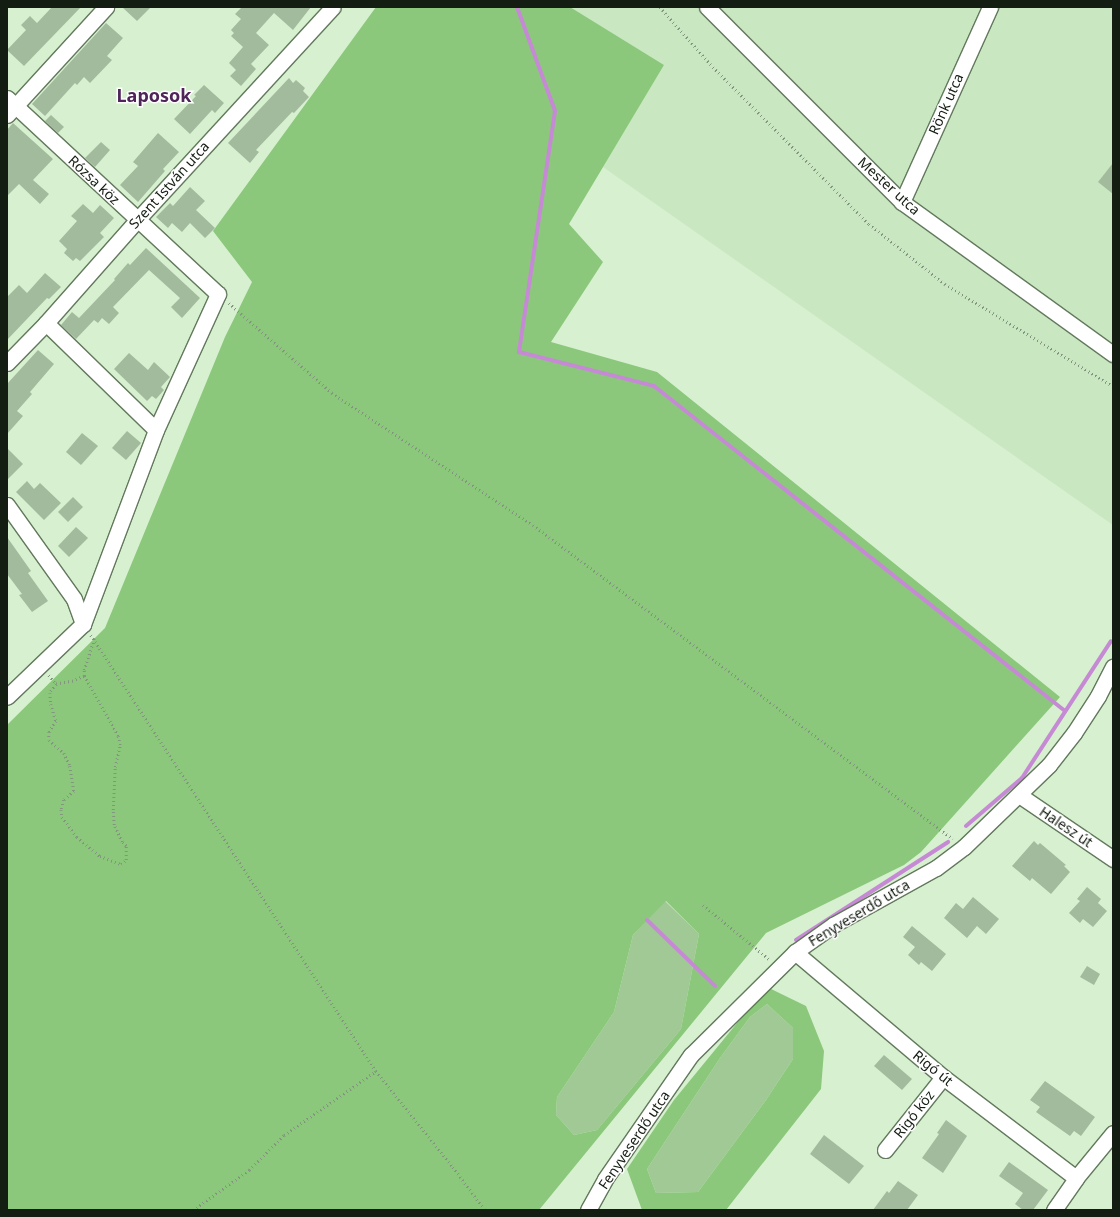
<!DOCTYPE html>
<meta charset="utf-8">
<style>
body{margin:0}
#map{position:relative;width:1120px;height:1217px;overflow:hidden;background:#d6f0d0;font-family:"Noto Sans",sans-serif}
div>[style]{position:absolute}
.built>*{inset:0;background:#c9e7c1}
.green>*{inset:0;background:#a1c996}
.forest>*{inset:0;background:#8bc87b}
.stream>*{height:4px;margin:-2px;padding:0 2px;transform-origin:2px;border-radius:2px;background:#c68ad5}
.building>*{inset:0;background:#a2bb9c}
.path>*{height:2.5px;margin-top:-1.25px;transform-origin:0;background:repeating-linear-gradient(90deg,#82957e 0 1px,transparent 0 4px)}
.roads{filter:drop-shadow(1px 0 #63795d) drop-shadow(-1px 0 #63795d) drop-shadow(0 1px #63795d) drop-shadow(0 -1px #63795d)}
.street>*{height:15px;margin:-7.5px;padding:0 7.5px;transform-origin:7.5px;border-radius:7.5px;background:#fff}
span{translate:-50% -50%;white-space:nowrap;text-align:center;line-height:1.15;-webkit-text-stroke:3px #fff;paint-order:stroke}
.street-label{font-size:14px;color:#141d12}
.district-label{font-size:18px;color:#4f2559;font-weight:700}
.frame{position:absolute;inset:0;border:8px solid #141d12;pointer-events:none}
</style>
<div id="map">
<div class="built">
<div style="clip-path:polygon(570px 7px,1113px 7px,1113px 525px,603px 167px,664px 65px)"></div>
</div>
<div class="green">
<div style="clip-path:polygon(665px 901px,699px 934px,681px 1029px,597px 1130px,574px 1135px,556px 1115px,557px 1097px,614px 1012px,633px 935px)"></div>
<div style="clip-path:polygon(767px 1004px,793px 1028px,793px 1059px,766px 1100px,698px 1192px,656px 1193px,647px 1169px,720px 1058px,750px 1017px)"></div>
</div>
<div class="forest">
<div style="clip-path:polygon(evenodd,376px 7px,570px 7px,664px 65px,569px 224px,603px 262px,551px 342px,657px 372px,1060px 697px,921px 852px,904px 865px,766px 933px,539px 1210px,7px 1210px,7px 725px,105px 628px,225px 337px,252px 282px,213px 231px,376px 7px,666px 901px,699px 934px,681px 1029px,597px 1130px,574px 1135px,556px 1115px,557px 1097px,614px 1012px,633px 935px,666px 901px)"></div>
<div style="clip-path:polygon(evenodd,769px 988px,806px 1006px,824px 1051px,821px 1089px,726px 1210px,642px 1210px,627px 1169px,674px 1100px,751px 1006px,769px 988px,767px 1004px,793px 1028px,793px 1059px,766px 1100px,698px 1192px,656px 1193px,647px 1169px,720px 1058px,750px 1017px,767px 1004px)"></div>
</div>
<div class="stream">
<div style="left:517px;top:7px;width:111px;rotate:69.9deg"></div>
<div style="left:555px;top:111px;width:244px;rotate:98.5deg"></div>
<div style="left:519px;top:352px;width:139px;rotate:14.1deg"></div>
<div style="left:654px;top:386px;width:524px;rotate:38.34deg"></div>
<div style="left:966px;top:826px;width:74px;rotate:-40.6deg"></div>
<div style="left:1022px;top:778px;width:163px;rotate:-57deg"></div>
<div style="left:647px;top:920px;width:95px;rotate:44.1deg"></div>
<div style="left:796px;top:940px;width:181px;rotate:-32.8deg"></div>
</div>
<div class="building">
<div style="clip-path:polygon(52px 7px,81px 7px,24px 66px,7px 50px,26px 30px,21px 25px,30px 16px,37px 23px)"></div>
<div style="clip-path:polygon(122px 7px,151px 7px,137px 21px)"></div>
<div style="clip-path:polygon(242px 7px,311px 7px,293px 30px,274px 13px,256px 33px,269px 45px,251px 64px,256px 69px,241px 86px,230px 76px,236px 70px,229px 63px,243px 47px,231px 36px,234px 33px,231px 30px,241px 19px,235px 14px)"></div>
<div style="clip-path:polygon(106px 23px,123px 38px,107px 56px,112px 60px,90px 83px,84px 77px,77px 85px,75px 83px,45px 116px,32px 104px)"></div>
<div style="clip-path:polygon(289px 78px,293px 83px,296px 80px,305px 88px,303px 91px,309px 97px,294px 113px,292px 112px,256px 150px,259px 152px,250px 163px,228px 143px)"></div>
<div style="clip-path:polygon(204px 85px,224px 103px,215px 113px,212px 110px,190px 134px,174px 119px,196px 96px,194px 95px)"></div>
<div style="clip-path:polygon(51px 115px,64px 127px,58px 133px,45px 121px)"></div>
<div style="clip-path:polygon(13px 123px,53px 159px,33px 180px,49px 194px,40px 204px,19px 184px,7px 196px,7px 130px)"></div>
<div style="clip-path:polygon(158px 133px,179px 152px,163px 169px,165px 171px,138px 202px,120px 185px,138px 166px,133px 162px)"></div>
<div style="clip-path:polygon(101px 142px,110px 150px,95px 167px,85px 158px)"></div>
<div style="clip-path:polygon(1113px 163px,1113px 194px,1098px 182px)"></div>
<div style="clip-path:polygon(190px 187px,205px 201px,196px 210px,215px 228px,205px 238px,190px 223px,182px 232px,172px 223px,168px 228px,156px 217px,170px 203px,173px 206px)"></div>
<div style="clip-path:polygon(83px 204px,93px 213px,100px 205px,114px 218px,100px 233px,104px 237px,80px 261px,76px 258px,73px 261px,64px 253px,67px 249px,59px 241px,77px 221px,71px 216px)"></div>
<div style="clip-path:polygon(146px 248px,200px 298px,182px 318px,171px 307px,180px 298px,149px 270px,113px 307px,119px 313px,109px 324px,102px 318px,98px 323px,94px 320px,76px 339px,61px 325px,72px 312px,79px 318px,115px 280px,114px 279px,128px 263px,130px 265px)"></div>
<div style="clip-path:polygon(45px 273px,61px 287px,49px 299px,47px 298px,7px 340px,7px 297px,19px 285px,27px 293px)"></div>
<div style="clip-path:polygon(38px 350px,54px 364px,30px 392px,32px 394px,17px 411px,23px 416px,7px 434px,7px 384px)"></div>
<div style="clip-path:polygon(129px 353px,148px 370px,154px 362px,170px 377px,161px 387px,164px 390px,156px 399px,152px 396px,147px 401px,114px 369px)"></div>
<div style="clip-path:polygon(127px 431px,141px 443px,126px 460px,112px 448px)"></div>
<div style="clip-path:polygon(82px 433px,98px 446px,81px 465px,66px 452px)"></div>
<div style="clip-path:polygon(7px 448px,23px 464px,7px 480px)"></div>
<div style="clip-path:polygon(27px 481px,34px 489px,40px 483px,61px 503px,44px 520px,16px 492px)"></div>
<div style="clip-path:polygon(73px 497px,83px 507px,68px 522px,58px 512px)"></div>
<div style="clip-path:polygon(76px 527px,88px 538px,69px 557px,58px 546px)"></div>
<div style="clip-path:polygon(7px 537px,31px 571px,28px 573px,48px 601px,32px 612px,19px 595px,22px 594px,7px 574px)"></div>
<div style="clip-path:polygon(1034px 841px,1038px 845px,1040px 843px,1066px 865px,1064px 866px,1070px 872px,1051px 894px,1032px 878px,1030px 881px,1012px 866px)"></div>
<div style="clip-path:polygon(1087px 887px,1101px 899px,1098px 903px,1107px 911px,1093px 927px,1083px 919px,1080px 923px,1069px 913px,1080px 901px,1077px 899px)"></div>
<div style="clip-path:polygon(973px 897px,999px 919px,986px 934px,977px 926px,967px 938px,944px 918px,956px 903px,963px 909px)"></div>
<div style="clip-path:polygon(912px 926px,946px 954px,932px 971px,921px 962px,919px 965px,908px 955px,915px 947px,903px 937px)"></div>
<div style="clip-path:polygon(1087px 966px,1100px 974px,1094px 985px,1080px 977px)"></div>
<div style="clip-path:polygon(884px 1055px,912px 1079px,902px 1090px,874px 1066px)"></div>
<div style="clip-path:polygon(1045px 1081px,1095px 1117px,1081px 1136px,1074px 1131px,1070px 1136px,1036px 1112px,1040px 1107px,1030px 1100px)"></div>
<div style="clip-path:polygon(946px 1120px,967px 1136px,943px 1173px,922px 1158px,939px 1134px,937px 1133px)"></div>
<div style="clip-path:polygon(824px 1135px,864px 1166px,849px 1184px,810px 1154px)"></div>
<div style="clip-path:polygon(1009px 1162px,1048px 1190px,1033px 1210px,1023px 1210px,1015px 1204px,1023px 1193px,999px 1176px)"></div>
<div style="clip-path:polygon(898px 1181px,918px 1195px,907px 1210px,873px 1210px,887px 1191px,889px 1193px)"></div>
</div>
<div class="path">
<div style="left:660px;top:7px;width:80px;rotate:48.5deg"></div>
<div style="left:713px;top:67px;width:221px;rotate:45.2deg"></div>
<div style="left:869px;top:224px;width:97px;rotate:38.3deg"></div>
<div style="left:945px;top:284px;width:197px;rotate:31.3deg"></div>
<div style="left:229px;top:303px;width:137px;rotate:41.1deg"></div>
<div style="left:332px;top:393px;width:240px;rotate:33.3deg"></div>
<div style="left:533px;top:525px;width:524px;rotate:36.78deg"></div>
<div style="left:91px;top:635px;width:521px;rotate:56.83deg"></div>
<div style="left:376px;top:1071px;width:123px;rotate:51.3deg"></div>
<div style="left:453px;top:1167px;width:54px;rotate:53.3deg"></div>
<div style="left:49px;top:675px;width:11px;rotate:52deg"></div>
<div style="left:84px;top:676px;width:12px;rotate:156deg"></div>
<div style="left:73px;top:681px;width:17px;rotate:170deg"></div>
<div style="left:56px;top:684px;width:11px;rotate:124deg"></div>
<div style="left:50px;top:693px;width:11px;rotate:85deg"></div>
<div style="left:51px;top:704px;width:18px;rotate:74deg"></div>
<div style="left:56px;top:721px;width:13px;rotate:122deg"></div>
<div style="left:49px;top:732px;width:8px;rotate:90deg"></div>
<div style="left:49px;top:740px;width:20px;rotate:41deg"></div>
<div style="left:64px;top:753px;width:14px;rotate:65deg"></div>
<div style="left:70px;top:766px;width:25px;rotate:81deg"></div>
<div style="left:74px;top:791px;width:13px;rotate:138deg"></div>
<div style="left:64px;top:800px;width:10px;rotate:107deg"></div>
<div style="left:61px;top:810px;width:7px;rotate:82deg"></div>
<div style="left:62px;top:817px;width:25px;rotate:53deg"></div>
<div style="left:77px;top:837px;width:30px;rotate:40deg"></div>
<div style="left:100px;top:856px;width:22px;rotate:21deg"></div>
<div style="left:121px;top:864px;width:6px;rotate:-39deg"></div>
<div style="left:126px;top:860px;width:14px;rotate:-90deg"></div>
<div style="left:126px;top:846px;width:6px;rotate:-135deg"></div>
<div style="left:122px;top:842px;width:19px;rotate:-115deg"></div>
<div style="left:114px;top:825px;width:15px;rotate:-94deg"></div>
<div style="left:113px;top:810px;width:43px;rotate:-87.3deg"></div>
<div style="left:115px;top:767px;width:23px;rotate:-77deg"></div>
<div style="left:120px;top:745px;width:9px;rotate:-103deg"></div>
<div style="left:118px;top:736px;width:69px;rotate:-119.5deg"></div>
<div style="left:84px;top:676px;width:6px;rotate:-90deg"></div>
<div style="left:84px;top:670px;width:33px;rotate:-72deg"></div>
<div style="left:703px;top:905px;width:85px;rotate:39.3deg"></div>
<div style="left:193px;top:1210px;width:69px;rotate:-35.5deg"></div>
<div style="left:249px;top:1170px;width:49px;rotate:-45deg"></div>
<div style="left:284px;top:1135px;width:112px;rotate:-34.8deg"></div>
</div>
<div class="roads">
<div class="street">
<div style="left:707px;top:7px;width:276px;rotate:45deg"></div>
<div style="left:902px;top:202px;width:260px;rotate:35.8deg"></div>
<div style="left:7px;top:98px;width:288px;rotate:42.9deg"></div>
<div style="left:218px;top:294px;width:149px;rotate:114.5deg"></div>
<div style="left:156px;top:430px;width:207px;rotate:110.6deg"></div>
<div style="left:83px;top:624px;width:105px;rotate:136.2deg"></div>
<div style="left:7px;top:115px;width:147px;rotate:-47.5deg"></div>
<div style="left:902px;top:202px;width:214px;rotate:-65.7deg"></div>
<div style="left:46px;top:323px;width:153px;rotate:44.2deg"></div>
<div style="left:7px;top:363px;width:56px;rotate:-45.7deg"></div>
<div style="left:46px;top:323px;width:137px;rotate:-48.5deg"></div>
<div style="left:137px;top:220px;width:289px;rotate:-47.4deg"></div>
<div style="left:7px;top:505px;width:115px;rotate:54.5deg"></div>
<div style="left:74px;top:599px;width:27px;rotate:70deg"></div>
<div style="left:1019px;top:795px;width:114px;rotate:34.2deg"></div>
<div style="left:795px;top:952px;width:194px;rotate:40.2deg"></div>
<div style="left:943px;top:1077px;width:167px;rotate:37.2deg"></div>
<div style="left:885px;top:1150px;width:93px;rotate:-51.5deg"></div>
<div style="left:588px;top:1210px;width:35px;rotate:-61deg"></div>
<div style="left:605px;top:1179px;width:151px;rotate:-55.3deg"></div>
<div style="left:691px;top:1055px;width:146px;rotate:-44.7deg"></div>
<div style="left:795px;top:952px;width:47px;rotate:-35.4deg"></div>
<div style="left:833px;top:925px;width:118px;rotate:-29deg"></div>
<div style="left:936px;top:868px;width:35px;rotate:-37deg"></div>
<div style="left:964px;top:847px;width:118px;rotate:-44deg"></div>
<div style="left:1049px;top:765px;width:41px;rotate:-52deg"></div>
<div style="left:1074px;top:733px;width:44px;rotate:-57deg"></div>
<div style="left:1098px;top:696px;width:33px;rotate:-63deg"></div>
<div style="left:1054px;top:1210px;width:39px;rotate:-55deg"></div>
<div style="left:1076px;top:1178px;width:58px;rotate:-50.6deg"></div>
</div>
</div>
<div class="street-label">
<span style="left:946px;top:104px;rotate:-66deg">Rönk utca</span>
<span style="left:94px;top:180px;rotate:43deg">Rózsa köz</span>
<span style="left:169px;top:185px;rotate:-48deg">Szent István utca</span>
<span style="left:889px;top:186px;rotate:42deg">Mester utca</span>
<span style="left:1066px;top:827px;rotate:34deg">Halesz út</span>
<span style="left:859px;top:913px;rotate:-31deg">Fenyveserdő utca</span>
<span style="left:933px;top:1068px;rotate:39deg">Rigó út</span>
<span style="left:914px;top:1114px;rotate:-52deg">Rigó köz</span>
<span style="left:634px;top:1140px;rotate:-56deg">Fenyveserdő utca</span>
</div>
<div class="district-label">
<span style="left:154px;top:95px">Laposok</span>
</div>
<div class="frame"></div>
</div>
